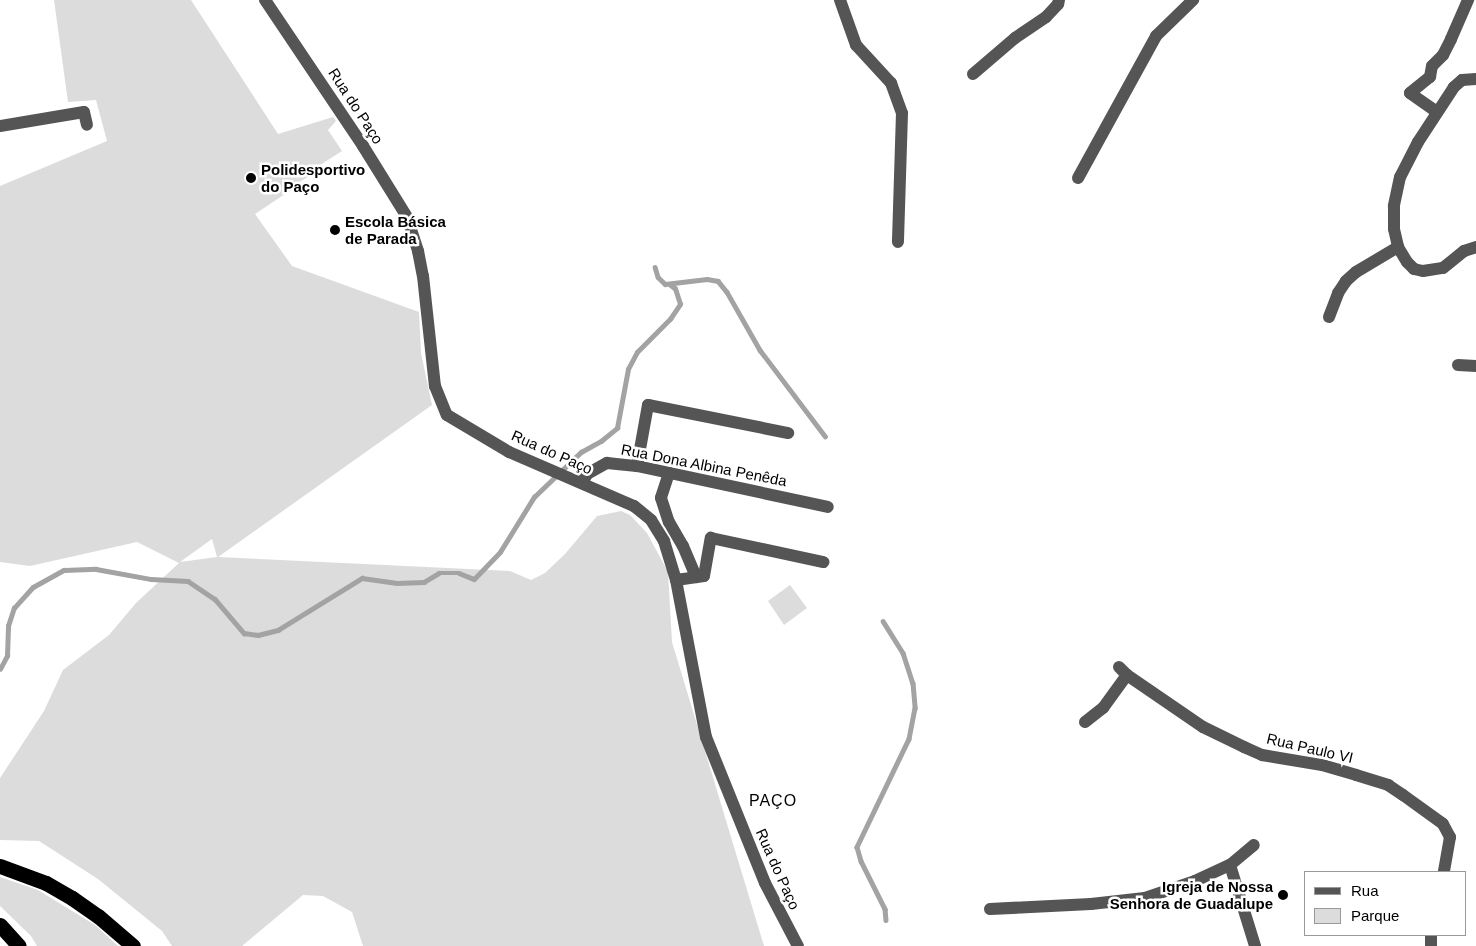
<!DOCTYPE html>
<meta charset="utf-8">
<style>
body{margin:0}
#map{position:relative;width:1476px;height:946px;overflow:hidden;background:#fff;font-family:Arial,sans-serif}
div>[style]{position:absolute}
.green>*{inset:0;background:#dcdcdc}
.stream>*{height:4.5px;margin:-2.25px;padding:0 2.25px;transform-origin:2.25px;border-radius:2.25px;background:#a3a3a3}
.minor>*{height:12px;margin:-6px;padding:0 6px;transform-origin:6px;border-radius:6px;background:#555}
.highway>*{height:15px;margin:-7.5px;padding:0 7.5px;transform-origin:7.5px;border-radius:7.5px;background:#000}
.dots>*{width:14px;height:14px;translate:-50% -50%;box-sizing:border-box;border:2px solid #fff;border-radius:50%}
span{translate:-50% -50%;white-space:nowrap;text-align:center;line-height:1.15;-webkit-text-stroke:5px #fff;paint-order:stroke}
.street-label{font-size:15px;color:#000}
.poi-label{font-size:15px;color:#000;font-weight:700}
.left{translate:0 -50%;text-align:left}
.right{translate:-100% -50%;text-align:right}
.neighbourhood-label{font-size:16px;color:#000;letter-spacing:1px}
.legend{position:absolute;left:1304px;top:871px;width:162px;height:65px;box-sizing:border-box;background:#fff;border:1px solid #999;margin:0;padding:6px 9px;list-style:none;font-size:15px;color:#000}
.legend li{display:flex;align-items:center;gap:10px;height:25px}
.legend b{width:25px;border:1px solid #999}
</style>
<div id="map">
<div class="green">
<div style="clip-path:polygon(evenodd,54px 0,191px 0,278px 134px,333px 117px,336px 121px,328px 130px,342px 151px,314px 169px,316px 172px,296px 184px,297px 186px,255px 214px,292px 266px,419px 312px,421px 353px,432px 405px,218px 557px,510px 571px,531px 580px,545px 573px,565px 554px,597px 516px,621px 511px,630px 515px,647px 533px,668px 572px,672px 642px,764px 946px,363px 946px,352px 912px,323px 896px,303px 895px,242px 946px,172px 946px,162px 931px,98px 879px,39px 841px,0 840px,0 778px,44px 711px,63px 670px,109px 635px,136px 603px,179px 563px,137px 542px,30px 566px,0 562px,0 186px,107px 141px,96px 100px,68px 102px,54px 0,212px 539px,217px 557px,180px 562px,212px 539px)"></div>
<div style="clip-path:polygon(790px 585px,807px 608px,784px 625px,768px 601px)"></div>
<div style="clip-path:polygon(0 877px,38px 890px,95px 925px,118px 946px,37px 946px,31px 936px,0 906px)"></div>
</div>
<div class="stream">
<div style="left:655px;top:267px;width:10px;rotate:73deg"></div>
<div style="left:658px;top:277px;width:10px;rotate:45deg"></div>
<div style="left:665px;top:284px;width:42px;rotate:-6.8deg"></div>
<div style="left:707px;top:279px;width:11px;rotate:10deg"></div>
<div style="left:718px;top:281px;width:14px;rotate:51deg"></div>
<div style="left:727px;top:292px;width:67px;rotate:60.4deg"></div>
<div style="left:760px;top:350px;width:108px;rotate:52.9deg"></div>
<div style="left:883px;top:621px;width:38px;rotate:58deg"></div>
<div style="left:903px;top:653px;width:32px;rotate:72deg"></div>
<div style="left:913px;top:683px;width:25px;rotate:85deg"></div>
<div style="left:915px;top:708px;width:32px;rotate:101deg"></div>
<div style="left:909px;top:739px;width:120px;rotate:115.7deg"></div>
<div style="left:857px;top:847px;width:15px;rotate:74deg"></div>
<div style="left:861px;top:861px;width:54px;rotate:63.4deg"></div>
<div style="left:885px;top:909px;width:11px;rotate:85deg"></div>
<div style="left:0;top:669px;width:15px;rotate:-62deg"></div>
<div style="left:7px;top:656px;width:30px;rotate:-88deg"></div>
<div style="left:8px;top:626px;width:19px;rotate:-72deg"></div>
<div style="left:14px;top:608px;width:28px;rotate:-48deg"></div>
<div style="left:33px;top:587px;width:35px;rotate:-29deg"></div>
<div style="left:64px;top:570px;width:32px;rotate:-2deg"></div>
<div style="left:96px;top:569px;width:56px;rotate:10.3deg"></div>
<div style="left:151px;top:579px;width:37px;rotate:3deg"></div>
<div style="left:188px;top:581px;width:32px;rotate:34deg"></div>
<div style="left:215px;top:599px;width:45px;rotate:49.5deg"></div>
<div style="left:244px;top:633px;width:14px;rotate:8deg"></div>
<div style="left:258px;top:635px;width:21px;rotate:-14deg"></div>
<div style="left:278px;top:630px;width:99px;rotate:-31.8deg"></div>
<div style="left:362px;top:578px;width:35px;rotate:8deg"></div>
<div style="left:397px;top:583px;width:27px;rotate:-2deg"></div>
<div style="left:424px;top:582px;width:17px;rotate:-31deg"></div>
<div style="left:439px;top:573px;width:20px"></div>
<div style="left:459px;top:573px;width:16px;rotate:22deg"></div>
<div style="left:474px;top:579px;width:37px;rotate:-46deg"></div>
<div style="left:500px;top:552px;width:65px;rotate:-58.3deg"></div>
<div style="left:534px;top:497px;width:65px;rotate:-43.8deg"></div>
<div style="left:581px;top:452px;width:23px;rotate:-29deg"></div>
<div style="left:601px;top:441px;width:21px;rotate:-39deg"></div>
<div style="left:617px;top:428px;width:60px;rotate:-79.4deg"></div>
<div style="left:628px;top:369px;width:19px;rotate:-62deg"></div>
<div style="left:637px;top:352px;width:47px;rotate:-45deg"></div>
<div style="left:670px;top:319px;width:18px;rotate:-56deg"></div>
<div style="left:680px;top:304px;width:16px;rotate:-108deg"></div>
<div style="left:675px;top:289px;width:6px;rotate:-141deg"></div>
</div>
<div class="minor">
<div style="left:265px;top:0;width:176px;rotate:56.1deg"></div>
<div style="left:363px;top:146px;width:84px;rotate:58.2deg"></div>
<div style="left:407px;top:217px;width:36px;rotate:72deg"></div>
<div style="left:418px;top:251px;width:25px;rotate:79deg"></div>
<div style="left:423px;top:276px;width:111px;rotate:83.8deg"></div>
<div style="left:435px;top:386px;width:31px;rotate:68deg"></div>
<div style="left:447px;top:415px;width:72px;rotate:30.8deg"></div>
<div style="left:509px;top:452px;width:136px;rotate:23.4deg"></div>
<div style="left:634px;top:506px;width:22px;rotate:39deg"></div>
<div style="left:651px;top:520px;width:25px;rotate:58deg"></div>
<div style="left:664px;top:541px;width:41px;rotate:72.9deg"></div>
<div style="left:676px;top:580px;width:160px;rotate:79.2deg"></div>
<div style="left:706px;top:737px;width:157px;rotate:68deg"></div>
<div style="left:765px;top:883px;width:71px;rotate:62.4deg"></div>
<div style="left:840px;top:0;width:48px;rotate:70.4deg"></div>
<div style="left:856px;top:45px;width:52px;rotate:47.4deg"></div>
<div style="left:891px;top:83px;width:32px;rotate:70deg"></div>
<div style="left:902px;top:113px;width:129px;rotate:91.8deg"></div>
<div style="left:973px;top:74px;width:55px;rotate:-40.6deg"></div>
<div style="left:1015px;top:38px;width:37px;rotate:-34deg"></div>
<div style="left:1046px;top:17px;width:18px;rotate:-47deg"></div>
<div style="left:1058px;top:4px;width:4px;rotate:-76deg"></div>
<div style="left:1476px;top:79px;width:14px;rotate:176deg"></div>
<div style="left:1462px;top:80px;width:11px;rotate:139deg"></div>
<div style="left:1454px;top:87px;width:66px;rotate:123.2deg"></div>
<div style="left:1418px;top:142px;width:39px;rotate:117deg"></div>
<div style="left:1400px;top:177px;width:30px;rotate:102deg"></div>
<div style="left:1394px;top:206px;width:23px;rotate:90deg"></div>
<div style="left:1394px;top:229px;width:18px;rotate:77deg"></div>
<div style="left:1398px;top:247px;width:17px;rotate:59deg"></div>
<div style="left:1407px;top:262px;width:10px;rotate:45deg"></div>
<div style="left:1414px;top:269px;width:9px;rotate:13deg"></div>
<div style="left:1423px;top:271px;width:20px;rotate:-9deg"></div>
<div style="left:1443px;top:268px;width:27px;rotate:-39deg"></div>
<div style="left:1464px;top:251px;width:13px;rotate:-18deg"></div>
<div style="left:1437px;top:112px;width:33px;rotate:-145deg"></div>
<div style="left:1410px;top:93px;width:26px;rotate:-39deg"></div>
<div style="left:1430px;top:77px;width:11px;rotate:-80deg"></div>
<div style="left:1432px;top:66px;width:16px;rotate:-45deg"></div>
<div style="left:1443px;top:55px;width:18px;rotate:-63deg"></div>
<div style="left:1451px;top:39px;width:43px;rotate:-66.4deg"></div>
<div style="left:0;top:126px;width:85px;rotate:-9.5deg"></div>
<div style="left:84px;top:112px;width:13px;rotate:77deg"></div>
<div style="left:1078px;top:178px;width:162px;rotate:-61.2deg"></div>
<div style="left:1156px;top:36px;width:52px;rotate:-44.2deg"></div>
<div style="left:1329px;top:317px;width:26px;rotate:-69deg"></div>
<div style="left:1338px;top:293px;width:14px;rotate:-56deg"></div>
<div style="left:1346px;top:281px;width:13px;rotate:-42deg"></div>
<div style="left:1356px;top:272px;width:49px;rotate:-30.8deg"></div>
<div style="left:1458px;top:365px;width:18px;rotate:3deg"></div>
<div style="left:637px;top:466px;width:62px;rotate:-79.8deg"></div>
<div style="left:648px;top:405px;width:143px;rotate:11.3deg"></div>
<div style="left:669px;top:473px;width:26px;rotate:108deg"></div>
<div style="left:661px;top:498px;width:25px;rotate:72deg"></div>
<div style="left:669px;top:522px;width:28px;rotate:60deg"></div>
<div style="left:683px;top:546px;width:34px;rotate:67deg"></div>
<div style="left:582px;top:483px;width:10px;rotate:-61deg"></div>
<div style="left:587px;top:474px;width:23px;rotate:-29deg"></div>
<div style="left:607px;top:463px;width:30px;rotate:6deg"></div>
<div style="left:637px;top:466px;width:195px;rotate:12.1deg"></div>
<div style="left:676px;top:580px;width:28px;rotate:-8deg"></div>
<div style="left:704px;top:576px;width:39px;rotate:-80deg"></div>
<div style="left:711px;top:538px;width:115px;rotate:12.1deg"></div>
<div style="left:1119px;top:667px;width:11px;rotate:45deg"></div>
<div style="left:1127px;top:675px;width:92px;rotate:34.4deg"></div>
<div style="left:1203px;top:727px;width:46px;rotate:26deg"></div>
<div style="left:1244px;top:747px;width:20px;rotate:24deg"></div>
<div style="left:1262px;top:755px;width:61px;rotate:9.5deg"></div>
<div style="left:1322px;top:765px;width:35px;rotate:16deg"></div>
<div style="left:1356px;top:775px;width:34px;rotate:17deg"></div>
<div style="left:1388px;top:785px;width:18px;rotate:34deg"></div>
<div style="left:1403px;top:795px;width:49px;rotate:35.9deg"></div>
<div style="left:1443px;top:824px;width:15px;rotate:62deg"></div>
<div style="left:1450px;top:837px;width:36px;rotate:100deg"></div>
<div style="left:1085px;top:722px;width:23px;rotate:-38deg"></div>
<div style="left:1103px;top:708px;width:41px;rotate:-54deg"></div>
<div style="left:1230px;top:865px;width:31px;rotate:-40deg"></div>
<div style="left:990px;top:909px;width:101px;rotate:-2.8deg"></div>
<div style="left:1091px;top:904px;width:54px;rotate:-6.3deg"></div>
<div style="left:1145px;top:898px;width:53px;rotate:-18.8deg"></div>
<div style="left:1195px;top:881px;width:38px;rotate:-25deg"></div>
<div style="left:1230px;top:865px;width:85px;rotate:72.8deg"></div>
<div style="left:1431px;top:946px;width:11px;rotate:-90deg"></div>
</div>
<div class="highway">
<div style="left:0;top:866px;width:49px;rotate:20.3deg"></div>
<div style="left:46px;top:883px;width:30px;rotate:30deg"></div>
<div style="left:72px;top:898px;width:32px;rotate:35deg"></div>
<div style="left:98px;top:916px;width:46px;rotate:40.6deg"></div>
<div style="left:0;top:925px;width:28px;rotate:48deg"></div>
</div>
<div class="dots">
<div style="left:251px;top:178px;background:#000"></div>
<div style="left:335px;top:230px;background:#000"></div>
<div style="left:1283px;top:895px;background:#000"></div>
</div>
<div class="street-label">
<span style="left:356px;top:106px;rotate:57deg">Rua do Paço</span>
<span style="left:552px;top:452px;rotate:24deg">Rua do Paço</span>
<span style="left:704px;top:465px;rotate:11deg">Rua Dona Albina Penêda</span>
<span style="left:1310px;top:748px;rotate:13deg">Rua Paulo VI</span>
<span style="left:778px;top:869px;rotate:66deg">Rua do Paço</span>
</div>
<div class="poi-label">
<span class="left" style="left:261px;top:178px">Polidesportivo<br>do Paço</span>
<span class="left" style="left:345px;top:230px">Escola Básica<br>de Parada</span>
<span class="right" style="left:1273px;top:895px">Igreja de Nossa<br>Senhora de Guadalupe</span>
</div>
<div class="neighbourhood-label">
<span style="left:773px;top:801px">PAÇO</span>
</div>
<ul class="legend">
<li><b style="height:6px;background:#555"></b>Rua</li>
<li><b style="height:14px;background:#dcdcdc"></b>Parque</li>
</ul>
</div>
